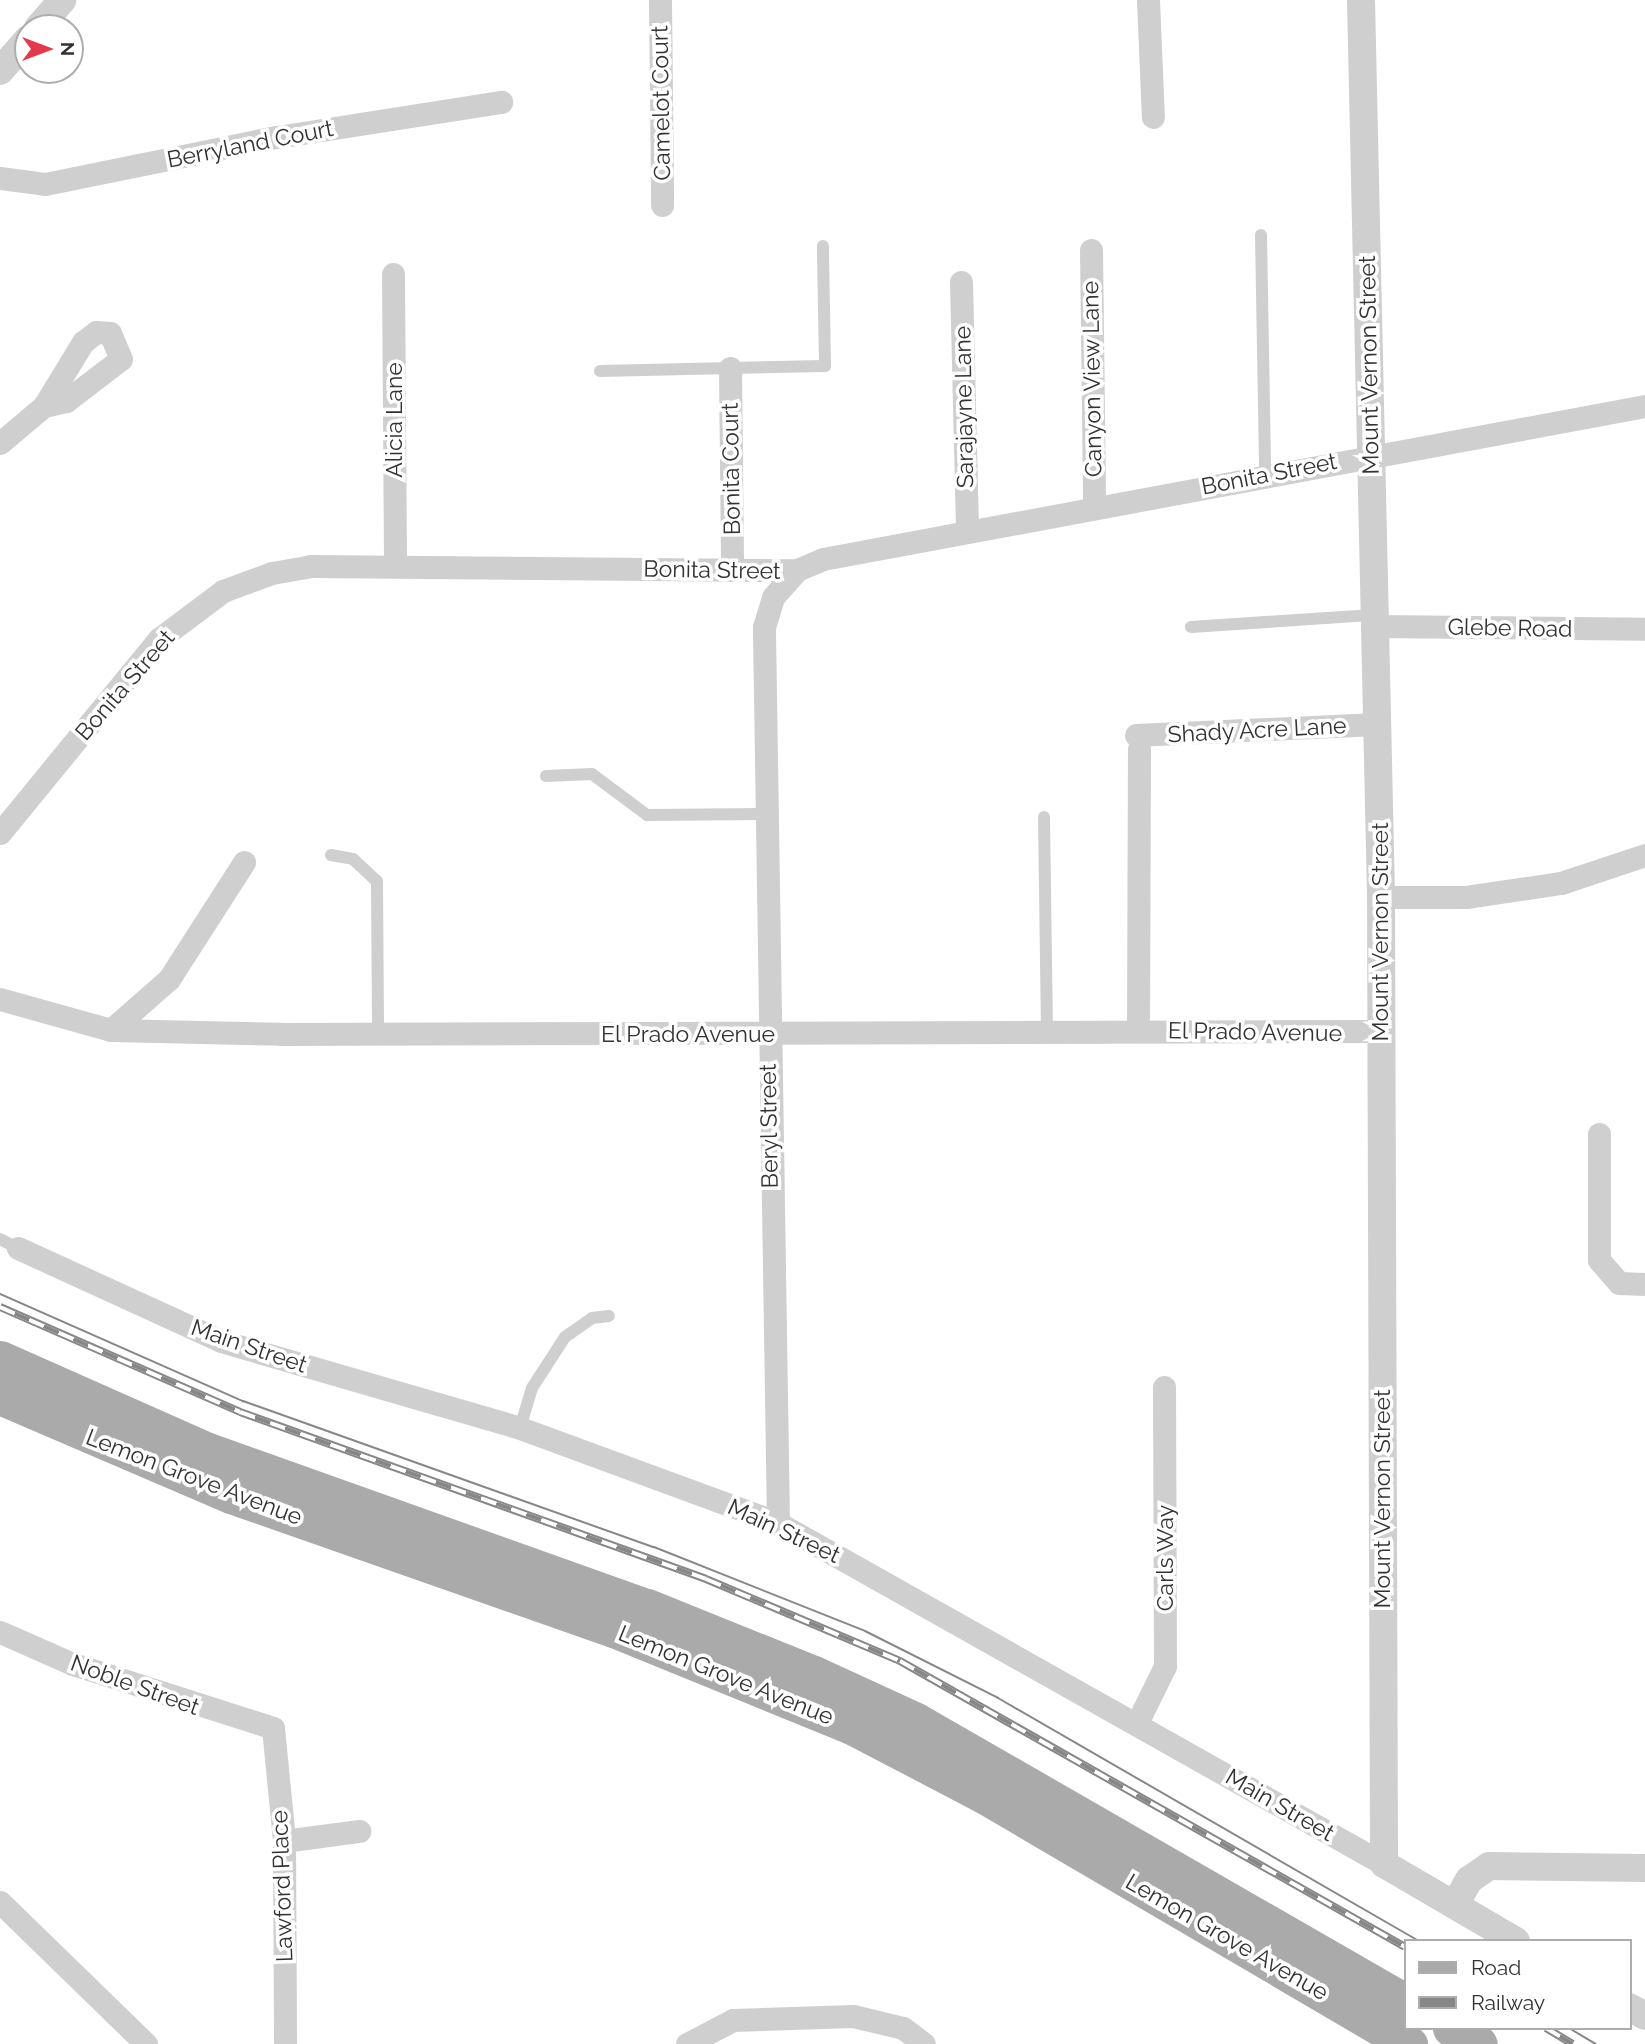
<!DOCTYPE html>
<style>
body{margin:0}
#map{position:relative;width:1645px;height:2044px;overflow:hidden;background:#fff;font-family:Raleway,sans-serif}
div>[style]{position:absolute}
.service>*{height:12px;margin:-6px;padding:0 6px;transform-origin:6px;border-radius:6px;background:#cfcfcf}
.minor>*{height:23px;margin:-11.5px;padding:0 11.5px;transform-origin:11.5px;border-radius:11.5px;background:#cfcfcf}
.tertiary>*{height:28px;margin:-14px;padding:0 14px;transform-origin:14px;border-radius:14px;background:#cfcfcf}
.primary>*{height:37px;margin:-18.5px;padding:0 18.5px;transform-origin:18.5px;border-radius:18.5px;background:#aaa}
.tram>*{height:2px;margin:-1px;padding:0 1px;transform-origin:1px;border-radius:1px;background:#878787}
.rail>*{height:8px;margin-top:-4px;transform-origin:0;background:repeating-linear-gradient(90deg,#fff 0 16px,#878787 0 32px);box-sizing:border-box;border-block:2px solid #878787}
span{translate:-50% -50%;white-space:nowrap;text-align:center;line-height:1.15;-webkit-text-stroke:7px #fff;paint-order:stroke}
.street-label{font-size:23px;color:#323232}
.legend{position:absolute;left:1404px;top:1939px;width:228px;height:91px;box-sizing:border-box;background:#fff;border:2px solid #adadad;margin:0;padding:9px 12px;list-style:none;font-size:21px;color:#323232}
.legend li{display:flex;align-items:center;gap:14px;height:35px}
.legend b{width:35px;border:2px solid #adadad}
.north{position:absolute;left:14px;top:14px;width:70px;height:70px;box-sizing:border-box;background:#fff;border:2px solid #adadad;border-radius:50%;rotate:90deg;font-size:19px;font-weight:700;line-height:28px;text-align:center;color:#323232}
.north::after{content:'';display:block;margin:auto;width:24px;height:32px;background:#e4394a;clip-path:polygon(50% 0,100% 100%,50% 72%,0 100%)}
</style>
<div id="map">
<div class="service">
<div style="left:1261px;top:235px;width:239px;rotate:89deg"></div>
<div style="left:600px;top:371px;width:225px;rotate:-1.3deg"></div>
<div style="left:825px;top:366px;width:120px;rotate:-91deg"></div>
<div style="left:1191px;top:627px;width:183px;rotate:-3.8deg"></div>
<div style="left:546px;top:776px;width:46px;rotate:-2.5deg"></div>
<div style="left:592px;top:774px;width:69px;rotate:36.7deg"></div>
<div style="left:647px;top:815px;width:118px;rotate:-0.5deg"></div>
<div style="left:1044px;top:817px;width:212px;rotate:89.2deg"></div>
<div style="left:331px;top:855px;width:22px;rotate:10deg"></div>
<div style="left:353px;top:859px;width:33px;rotate:43deg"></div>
<div style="left:377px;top:881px;width:153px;rotate:89.6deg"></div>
<div style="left:0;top:1239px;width:20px;rotate:27deg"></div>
<div style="left:520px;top:1428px;width:42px;rotate:-73.3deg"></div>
<div style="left:532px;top:1388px;width:61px;rotate:-57.1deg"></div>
<div style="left:565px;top:1337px;width:33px;rotate:-35deg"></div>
<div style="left:592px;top:1318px;width:17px;rotate:-7deg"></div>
</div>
<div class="minor">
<div style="left:660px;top:0;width:205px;rotate:89.4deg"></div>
<div style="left:1148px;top:0;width:117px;rotate:87.6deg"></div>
<div style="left:0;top:178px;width:45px;rotate:7.6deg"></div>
<div style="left:45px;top:184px;width:237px;rotate:-11.5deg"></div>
<div style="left:277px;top:137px;width:227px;rotate:-8.9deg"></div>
<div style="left:1091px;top:250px;width:258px;rotate:89.3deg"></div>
<div style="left:393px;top:274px;width:292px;rotate:89.6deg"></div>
<div style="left:961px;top:282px;width:250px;rotate:88.6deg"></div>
<div style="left:730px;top:368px;width:202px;rotate:89.4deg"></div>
<div style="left:0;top:443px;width:57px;rotate:-40.1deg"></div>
<div style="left:44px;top:406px;width:23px;rotate:-13deg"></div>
<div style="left:66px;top:401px;width:69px;rotate:-37.4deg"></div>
<div style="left:121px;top:359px;width:28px;rotate:-113deg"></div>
<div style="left:110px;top:333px;width:14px;rotate:-176deg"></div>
<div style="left:96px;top:332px;width:16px;rotate:142deg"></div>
<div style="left:83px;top:342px;width:75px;rotate:121.4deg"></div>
<div style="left:1374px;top:626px;width:271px;rotate:0.6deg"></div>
<div style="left:1136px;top:735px;width:241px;rotate:-2.6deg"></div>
<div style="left:0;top:833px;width:251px;rotate:-50.7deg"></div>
<div style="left:159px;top:639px;width:80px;rotate:-36.9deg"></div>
<div style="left:223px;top:591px;width:52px;rotate:-20.2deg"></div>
<div style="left:272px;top:573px;width:39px;rotate:-10deg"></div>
<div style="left:310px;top:566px;width:487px;rotate:0.5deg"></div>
<div style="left:797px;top:570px;width:28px;rotate:-23deg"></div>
<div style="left:823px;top:559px;width:836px;rotate:-10.54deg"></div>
<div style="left:1381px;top:897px;width:85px"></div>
<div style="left:1466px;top:897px;width:96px;rotate:-8.4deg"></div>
<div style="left:1561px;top:883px;width:89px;rotate:-18.4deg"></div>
<div style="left:0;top:999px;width:115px;rotate:15.6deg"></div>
<div style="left:111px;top:1030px;width:170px;rotate:1.3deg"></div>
<div style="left:281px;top:1034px;width:1099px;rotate:-0.16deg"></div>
<div style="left:111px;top:1030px;width:77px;rotate:-41.3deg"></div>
<div style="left:169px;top:979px;width:139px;rotate:-57.3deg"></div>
<div style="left:1138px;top:1030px;width:281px;rotate:-89.8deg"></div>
<div style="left:1599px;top:1134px;width:126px;rotate:90deg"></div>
<div style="left:1599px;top:1260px;width:30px;rotate:49deg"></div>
<div style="left:1619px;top:1283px;width:26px;rotate:2deg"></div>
<div style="left:18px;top:1248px;width:223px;rotate:24.6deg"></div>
<div style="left:221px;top:1341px;width:311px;rotate:16.2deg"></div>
<div style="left:520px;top:1428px;width:275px;rotate:20.2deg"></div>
<div style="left:778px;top:1523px;width:695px;rotate:29.37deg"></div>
<div style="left:778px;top:1523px;width:896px;rotate:-90.9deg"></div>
<div style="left:764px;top:627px;width:31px;rotate:-73deg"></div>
<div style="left:773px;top:597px;width:36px;rotate:-48deg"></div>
<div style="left:0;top:1632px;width:80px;rotate:23.7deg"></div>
<div style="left:73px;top:1664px;width:210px;rotate:17.7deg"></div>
<div style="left:273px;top:1728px;width:114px;rotate:84.4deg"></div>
<div style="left:284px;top:1841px;width:203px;rotate:89.7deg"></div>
<div style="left:1137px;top:1723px;width:64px;rotate:-63.8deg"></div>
<div style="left:1165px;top:1666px;width:279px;rotate:-90.2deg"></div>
<div style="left:284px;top:1841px;width:76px;rotate:-7.6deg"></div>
<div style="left:0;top:1902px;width:204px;rotate:44.2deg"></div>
<div style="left:687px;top:2044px;width:52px;rotate:-27.6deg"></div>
<div style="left:733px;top:2020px;width:120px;rotate:-1.9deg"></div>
<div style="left:853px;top:2016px;width:51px;rotate:13.5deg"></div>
<div style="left:903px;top:2028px;width:26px;rotate:37deg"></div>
</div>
<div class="tertiary">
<div style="left:1361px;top:0;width:897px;rotate:88.72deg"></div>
<div style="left:1381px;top:897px;width:967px;rotate:89.82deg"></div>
<div style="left:1384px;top:1864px;width:153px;rotate:30.3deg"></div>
<div style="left:38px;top:28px;width:37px;rotate:-49deg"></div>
<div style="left:0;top:71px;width:43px;rotate:-48.8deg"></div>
<div style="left:1455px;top:1905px;width:29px;rotate:-61deg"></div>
<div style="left:1469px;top:1880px;width:24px;rotate:-35deg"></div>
<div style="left:1489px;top:1866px;width:156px;rotate:0.7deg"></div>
<div style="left:1629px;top:2007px;width:18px;rotate:29deg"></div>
</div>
<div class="primary">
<div style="left:0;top:1359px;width:227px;rotate:23.9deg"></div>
<div style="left:208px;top:1451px;width:466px;rotate:19.6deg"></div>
<div style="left:647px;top:1607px;width:180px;rotate:21.9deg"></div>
<div style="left:814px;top:1674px;width:112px;rotate:24.7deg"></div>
<div style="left:916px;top:1721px;width:564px;rotate:29.88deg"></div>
<div style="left:0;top:1396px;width:251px;rotate:23.2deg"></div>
<div style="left:231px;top:1495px;width:406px;rotate:19.3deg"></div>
<div style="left:614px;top:1629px;width:257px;rotate:22.2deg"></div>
<div style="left:852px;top:1726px;width:149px;rotate:27.6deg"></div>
<div style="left:984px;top:1795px;width:493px;rotate:30.4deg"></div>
<div style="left:1451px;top:2028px;width:32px;rotate:30deg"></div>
</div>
<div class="tram">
<div style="left:0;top:1294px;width:266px;rotate:23.8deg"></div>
<div style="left:243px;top:1401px;width:436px;rotate:19.6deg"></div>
<div style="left:654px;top:1547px;width:227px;rotate:21.7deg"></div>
<div style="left:865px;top:1631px;width:149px;rotate:26.7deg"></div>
<div style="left:998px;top:1698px;width:486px;rotate:30deg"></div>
<div style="left:1569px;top:2028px;width:31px;rotate:31deg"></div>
</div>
<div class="rail">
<div style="left:0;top:1307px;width:262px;rotate:23.6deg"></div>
<div style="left:240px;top:1412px;width:495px;rotate:19.7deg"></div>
<div style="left:706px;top:1579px;width:211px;rotate:22.9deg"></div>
<div style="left:900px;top:1661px;width:580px;rotate:29.52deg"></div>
<div style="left:1546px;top:2028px;width:31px;rotate:31deg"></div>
</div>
<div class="street-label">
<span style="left:661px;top:103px;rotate:-91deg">Camelot Court</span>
<span style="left:250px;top:144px;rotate:-11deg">Berryland Court</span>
<span style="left:1369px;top:365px;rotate:-91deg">Mount Vernon Street</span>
<span style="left:1092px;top:379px;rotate:-91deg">Canyon View Lane</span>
<span style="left:964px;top:407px;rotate:-91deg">Sarajayne Lane</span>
<span style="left:394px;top:420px;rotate:-90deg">Alicia Lane</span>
<span style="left:731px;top:469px;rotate:-91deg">Bonita Court</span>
<span style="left:1269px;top:474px;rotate:-11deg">Bonita Street</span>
<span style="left:712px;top:570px;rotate:1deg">Bonita Street</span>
<span style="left:1510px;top:628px;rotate:1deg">Glebe Road</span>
<span style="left:125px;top:685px;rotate:-49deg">Bonita Street</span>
<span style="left:1257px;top:730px;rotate:-3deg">Shady Acre Lane</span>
<span style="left:1380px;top:932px;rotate:-90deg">Mount Vernon Street</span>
<span style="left:1255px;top:1032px;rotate:1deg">El Prado Avenue</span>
<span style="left:688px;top:1034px">El Prado Avenue</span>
<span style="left:769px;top:1126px;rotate:-91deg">Beryl Street</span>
<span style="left:249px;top:1346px;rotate:19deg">Main Street</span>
<span style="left:194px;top:1477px;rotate:21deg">Lemon Grove Avenue</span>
<span style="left:1382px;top:1499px;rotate:-90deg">Mount Vernon Street</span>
<span style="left:784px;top:1531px;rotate:25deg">Main Street</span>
<span style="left:1165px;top:1558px;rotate:-90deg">Carls Way</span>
<span style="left:726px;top:1675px;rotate:22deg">Lemon Grove Avenue</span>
<span style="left:135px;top:1685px;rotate:20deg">Noble Street</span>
<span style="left:1280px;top:1805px;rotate:30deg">Main Street</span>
<span style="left:282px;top:1886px;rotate:-92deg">Lawford Place</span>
<span style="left:1227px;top:1937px;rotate:30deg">Lemon Grove Avenue</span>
</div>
<ul class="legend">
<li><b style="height:9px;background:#aaa"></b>Road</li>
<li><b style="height:9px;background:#878787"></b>Railway</li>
</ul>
<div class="north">N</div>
</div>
